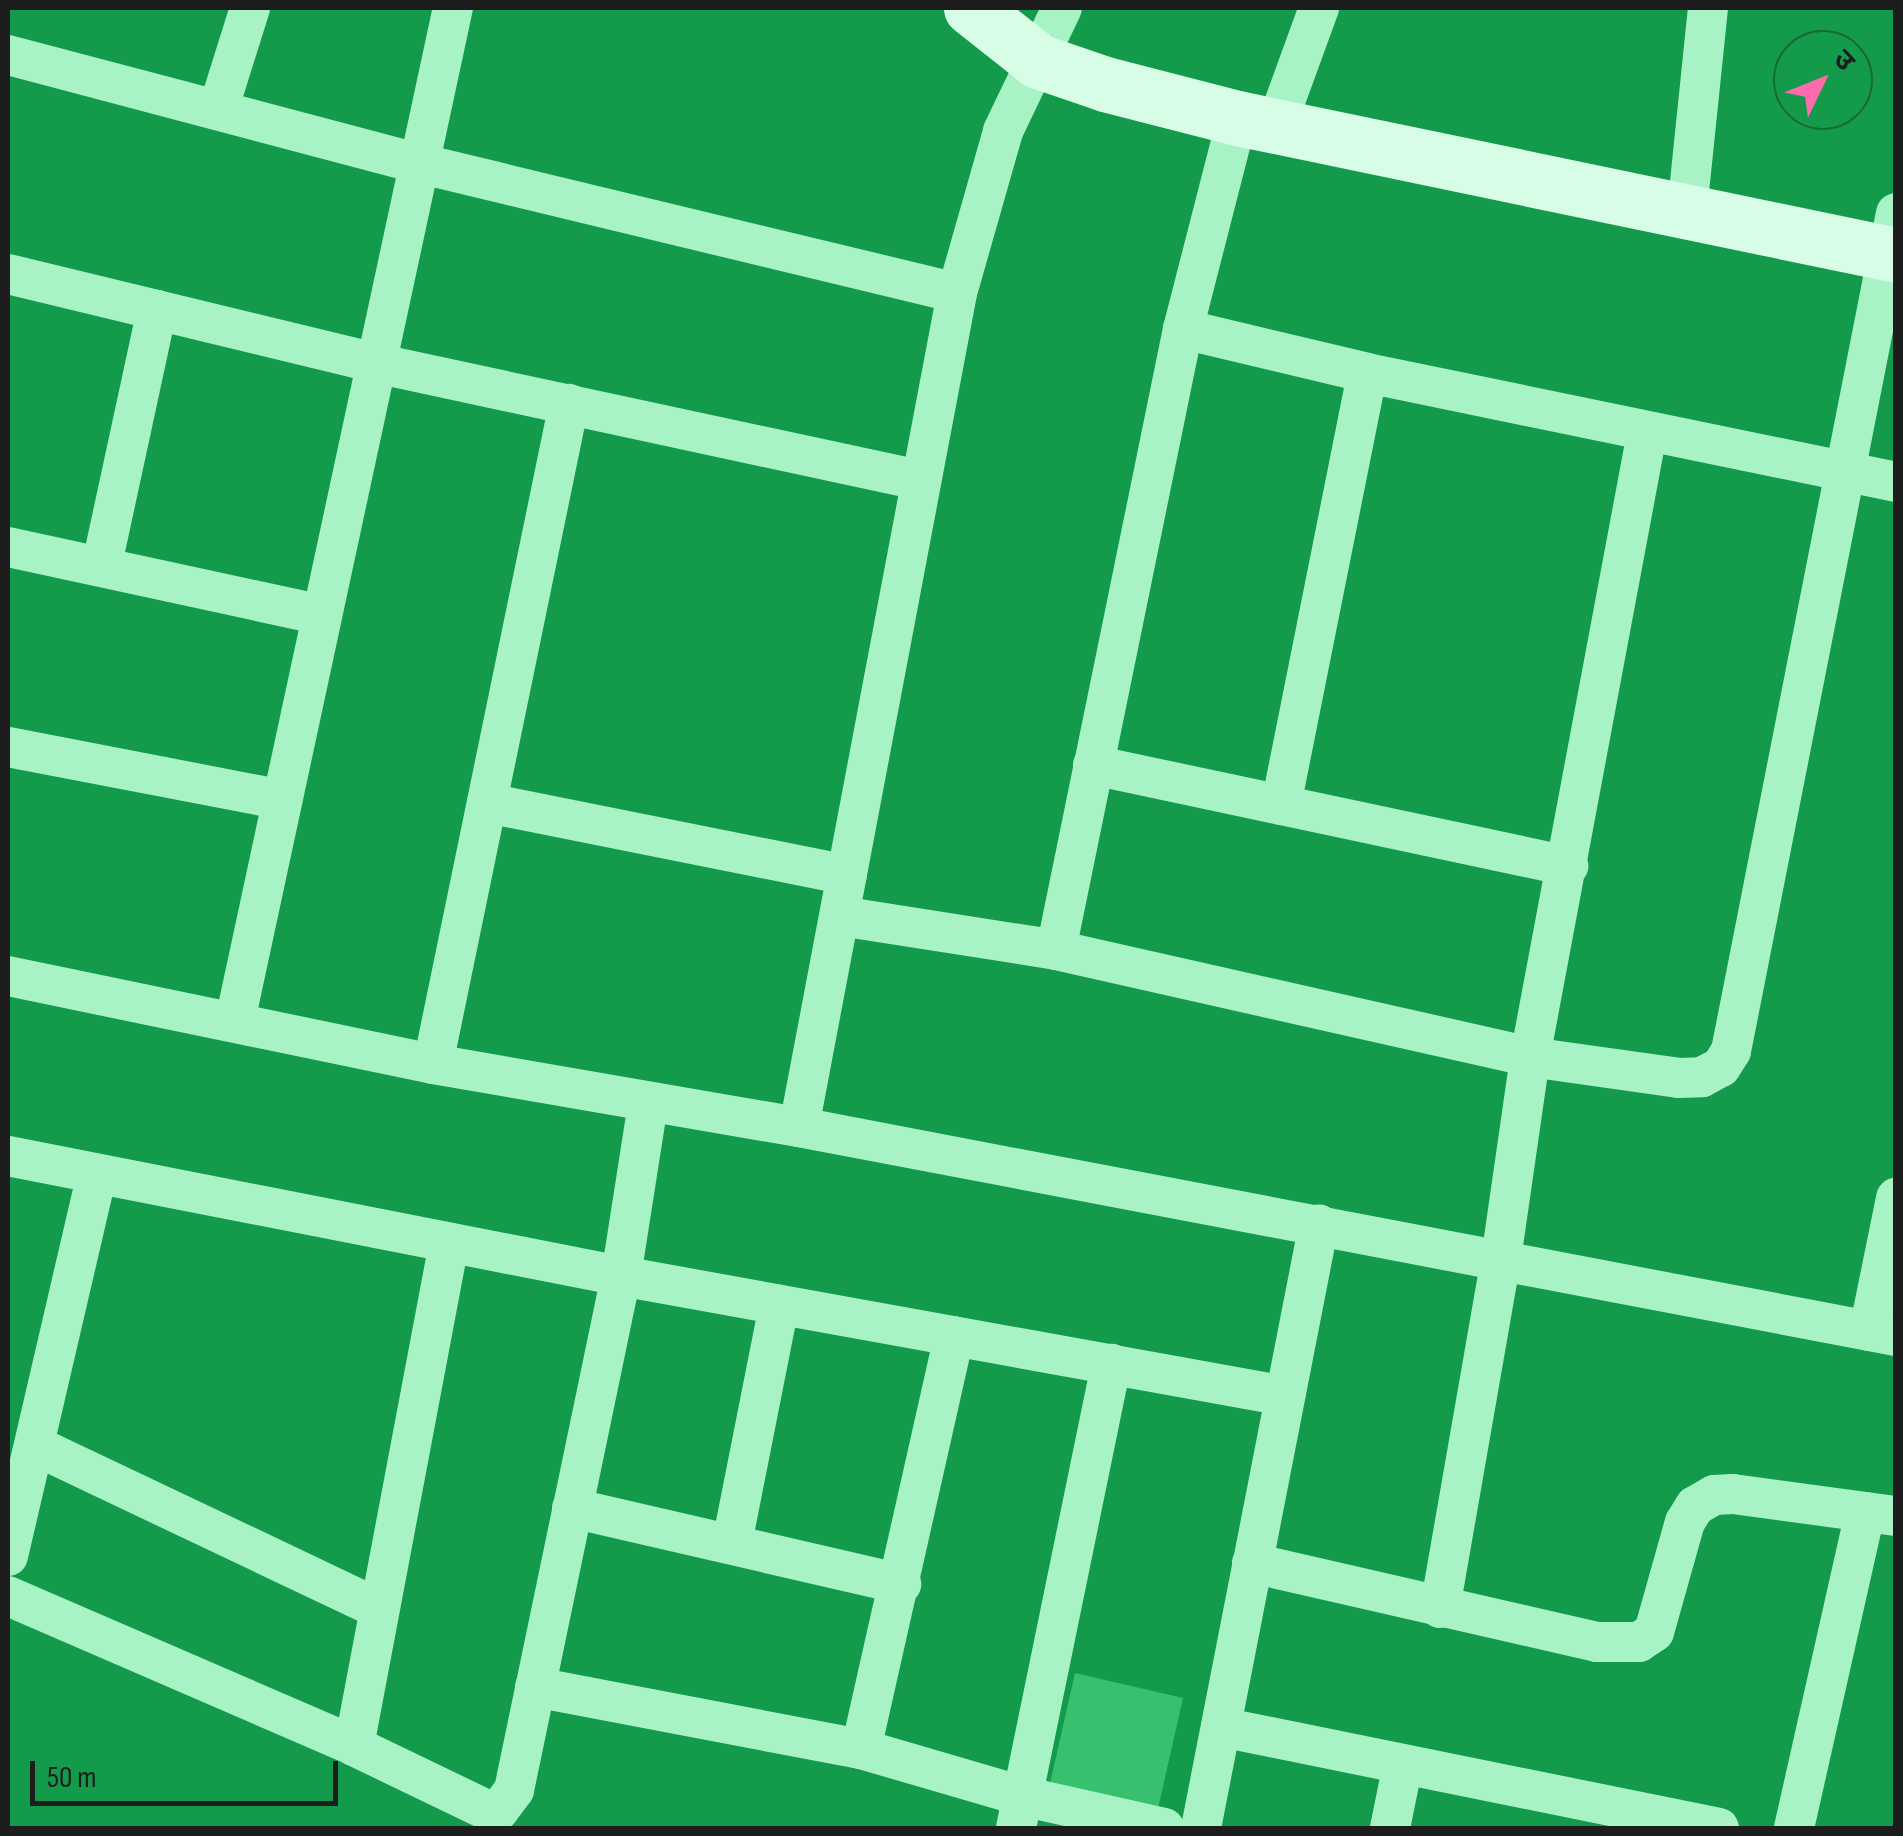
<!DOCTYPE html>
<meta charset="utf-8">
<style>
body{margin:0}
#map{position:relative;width:1903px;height:1836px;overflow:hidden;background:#139b4b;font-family:"Sofia Sans Condensed","Noto Sans Devanagari",sans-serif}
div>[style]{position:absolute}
.building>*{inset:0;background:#37c16f}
.street>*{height:40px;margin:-20px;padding:0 20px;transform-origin:20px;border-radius:20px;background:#a8f3c6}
.secondary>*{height:55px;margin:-27.5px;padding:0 27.5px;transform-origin:27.5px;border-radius:27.5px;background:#d8fde7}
span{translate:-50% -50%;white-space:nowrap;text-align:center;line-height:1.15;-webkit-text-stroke:8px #139b4b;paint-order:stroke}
.frame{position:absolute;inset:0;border:10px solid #1d1d1d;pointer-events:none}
.north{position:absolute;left:1773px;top:30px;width:100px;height:100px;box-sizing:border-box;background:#139b4b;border:2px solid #176939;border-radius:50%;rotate:47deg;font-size:28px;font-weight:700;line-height:40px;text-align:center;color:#1d1d1d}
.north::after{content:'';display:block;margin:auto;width:35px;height:45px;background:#ff6aac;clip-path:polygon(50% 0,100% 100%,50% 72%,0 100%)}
.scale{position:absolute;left:30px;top:1761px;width:308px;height:45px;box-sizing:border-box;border:5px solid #1d1d1d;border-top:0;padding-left:12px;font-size:30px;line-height:35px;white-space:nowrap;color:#1d1d1d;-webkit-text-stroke:8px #139b4b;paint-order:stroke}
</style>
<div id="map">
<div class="building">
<div style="clip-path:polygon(1075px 1673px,1183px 1698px,1157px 1813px,1049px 1788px)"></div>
</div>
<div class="street">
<div style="left:8px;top:55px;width:424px;rotate:14.8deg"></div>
<div style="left:418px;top:163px;width:554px;rotate:13.56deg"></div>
<div style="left:218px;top:110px;width:107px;rotate:-72.6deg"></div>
<div style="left:1276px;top:126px;width:126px;rotate:-70deg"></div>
<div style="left:1687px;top:211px;width:204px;rotate:-84.1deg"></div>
<div style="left:8px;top:274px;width:378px;rotate:13.6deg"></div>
<div style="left:375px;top:363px;width:556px;rotate:12.14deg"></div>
<div style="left:1183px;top:329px;width:189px;rotate:13.4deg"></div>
<div style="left:1367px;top:373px;width:540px;rotate:11.64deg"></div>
<div style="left:8px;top:547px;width:321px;rotate:12.2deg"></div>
<div style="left:102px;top:564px;width:260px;rotate:-77.8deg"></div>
<div style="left:8px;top:747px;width:279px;rotate:10.9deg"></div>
<div style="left:1093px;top:765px;width:486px;rotate:12deg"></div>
<div style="left:487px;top:803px;width:367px;rotate:11.3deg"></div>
<div style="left:1281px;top:805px;width:440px;rotate:-78.7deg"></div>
<div style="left:840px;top:916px;width:219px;rotate:8.9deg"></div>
<div style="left:1056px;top:950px;width:486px;rotate:12.7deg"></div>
<div style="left:1530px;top:1057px;width:150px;rotate:8deg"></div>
<div style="left:1679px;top:1078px;width:23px;rotate:-2deg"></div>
<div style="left:1702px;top:1077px;width:21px;rotate:-28deg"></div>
<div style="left:1721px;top:1067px;width:19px;rotate:-58deg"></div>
<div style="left:1731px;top:1051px;width:854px;rotate:-78.86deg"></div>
<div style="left:1056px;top:950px;width:634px;rotate:-78.44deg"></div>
<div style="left:1183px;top:329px;width:218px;rotate:-75.6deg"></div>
<div style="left:8px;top:976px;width:434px;rotate:11.7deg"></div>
<div style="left:433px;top:1064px;width:371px;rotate:9.8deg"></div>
<div style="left:799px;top:1127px;width:1117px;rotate:10.79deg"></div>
<div style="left:235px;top:1021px;width:1036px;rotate:-77.86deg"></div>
<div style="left:433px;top:1064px;width:674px;rotate:-78.36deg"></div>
<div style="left:799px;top:1127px;width:849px;rotate:-79.27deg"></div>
<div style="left:957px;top:293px;width:168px;rotate:-74.1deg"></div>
<div style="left:1003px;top:131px;width:136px;rotate:-64.4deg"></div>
<div style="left:8px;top:1156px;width:625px;rotate:11.08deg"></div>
<div style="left:621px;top:1276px;width:675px;rotate:10.24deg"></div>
<div style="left:1869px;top:1331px;width:136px;rotate:-78.5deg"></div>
<div style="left:36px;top:1446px;width:380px;rotate:25.4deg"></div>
<div style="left:572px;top:1508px;width:338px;rotate:13deg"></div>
<div style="left:732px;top:1543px;width:243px;rotate:-78.8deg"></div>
<div style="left:8px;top:1556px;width:392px;rotate:-76.9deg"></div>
<div style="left:1252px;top:1563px;width:354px;rotate:12.9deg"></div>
<div style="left:1597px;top:1642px;width:42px"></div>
<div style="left:1639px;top:1642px;width:18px;rotate:-34deg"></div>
<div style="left:1654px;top:1632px;width:114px;rotate:-74.3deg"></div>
<div style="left:1685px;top:1522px;width:19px;rotate:-58deg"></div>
<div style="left:1695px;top:1506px;width:22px;rotate:-30deg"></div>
<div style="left:1714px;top:1495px;width:19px;rotate:-3deg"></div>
<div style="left:1733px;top:1494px;width:164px;rotate:7.7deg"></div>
<div style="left:8px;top:1596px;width:377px;rotate:23.4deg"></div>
<div style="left:354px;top:1746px;width:148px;rotate:25.7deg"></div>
<div style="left:487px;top:1810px;width:12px"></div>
<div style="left:499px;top:1810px;width:25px;rotate:-53deg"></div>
<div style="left:514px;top:1790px;width:525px;rotate:-78.24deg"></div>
<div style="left:621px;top:1276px;width:174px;rotate:-81.1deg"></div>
<div style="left:1440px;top:1608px;width:354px;rotate:-80.1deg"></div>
<div style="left:1501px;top:1259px;width:204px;rotate:-81.8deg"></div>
<div style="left:1530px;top:1057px;width:635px;rotate:-79.38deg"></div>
<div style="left:535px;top:1687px;width:332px;rotate:10.8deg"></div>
<div style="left:861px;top:1749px;width:168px;rotate:16.3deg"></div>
<div style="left:1022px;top:1796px;width:146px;rotate:12.7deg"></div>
<div style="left:1221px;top:1727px;width:508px;rotate:11.46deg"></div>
<div style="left:354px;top:1746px;width:512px;rotate:-79.3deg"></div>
<div style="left:861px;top:1749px;width:423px;rotate:-77.3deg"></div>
<div style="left:1016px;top:1828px;width:474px;rotate:-78.4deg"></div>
<div style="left:1201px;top:1828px;width:615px;rotate:-78.95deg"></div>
<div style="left:1390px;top:1828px;width:65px;rotate:-78.5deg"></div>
<div style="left:1794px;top:1828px;width:324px;rotate:-77.3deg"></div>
</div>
<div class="secondary">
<div style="left:971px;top:8px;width:85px;rotate:38.3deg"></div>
<div style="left:1038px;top:61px;width:71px;rotate:18.9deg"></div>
<div style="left:1105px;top:84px;width:136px;rotate:14.4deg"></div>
<div style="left:1237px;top:118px;width:673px;rotate:11.74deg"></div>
</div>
<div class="frame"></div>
<div class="north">उ</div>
<div class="scale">50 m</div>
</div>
